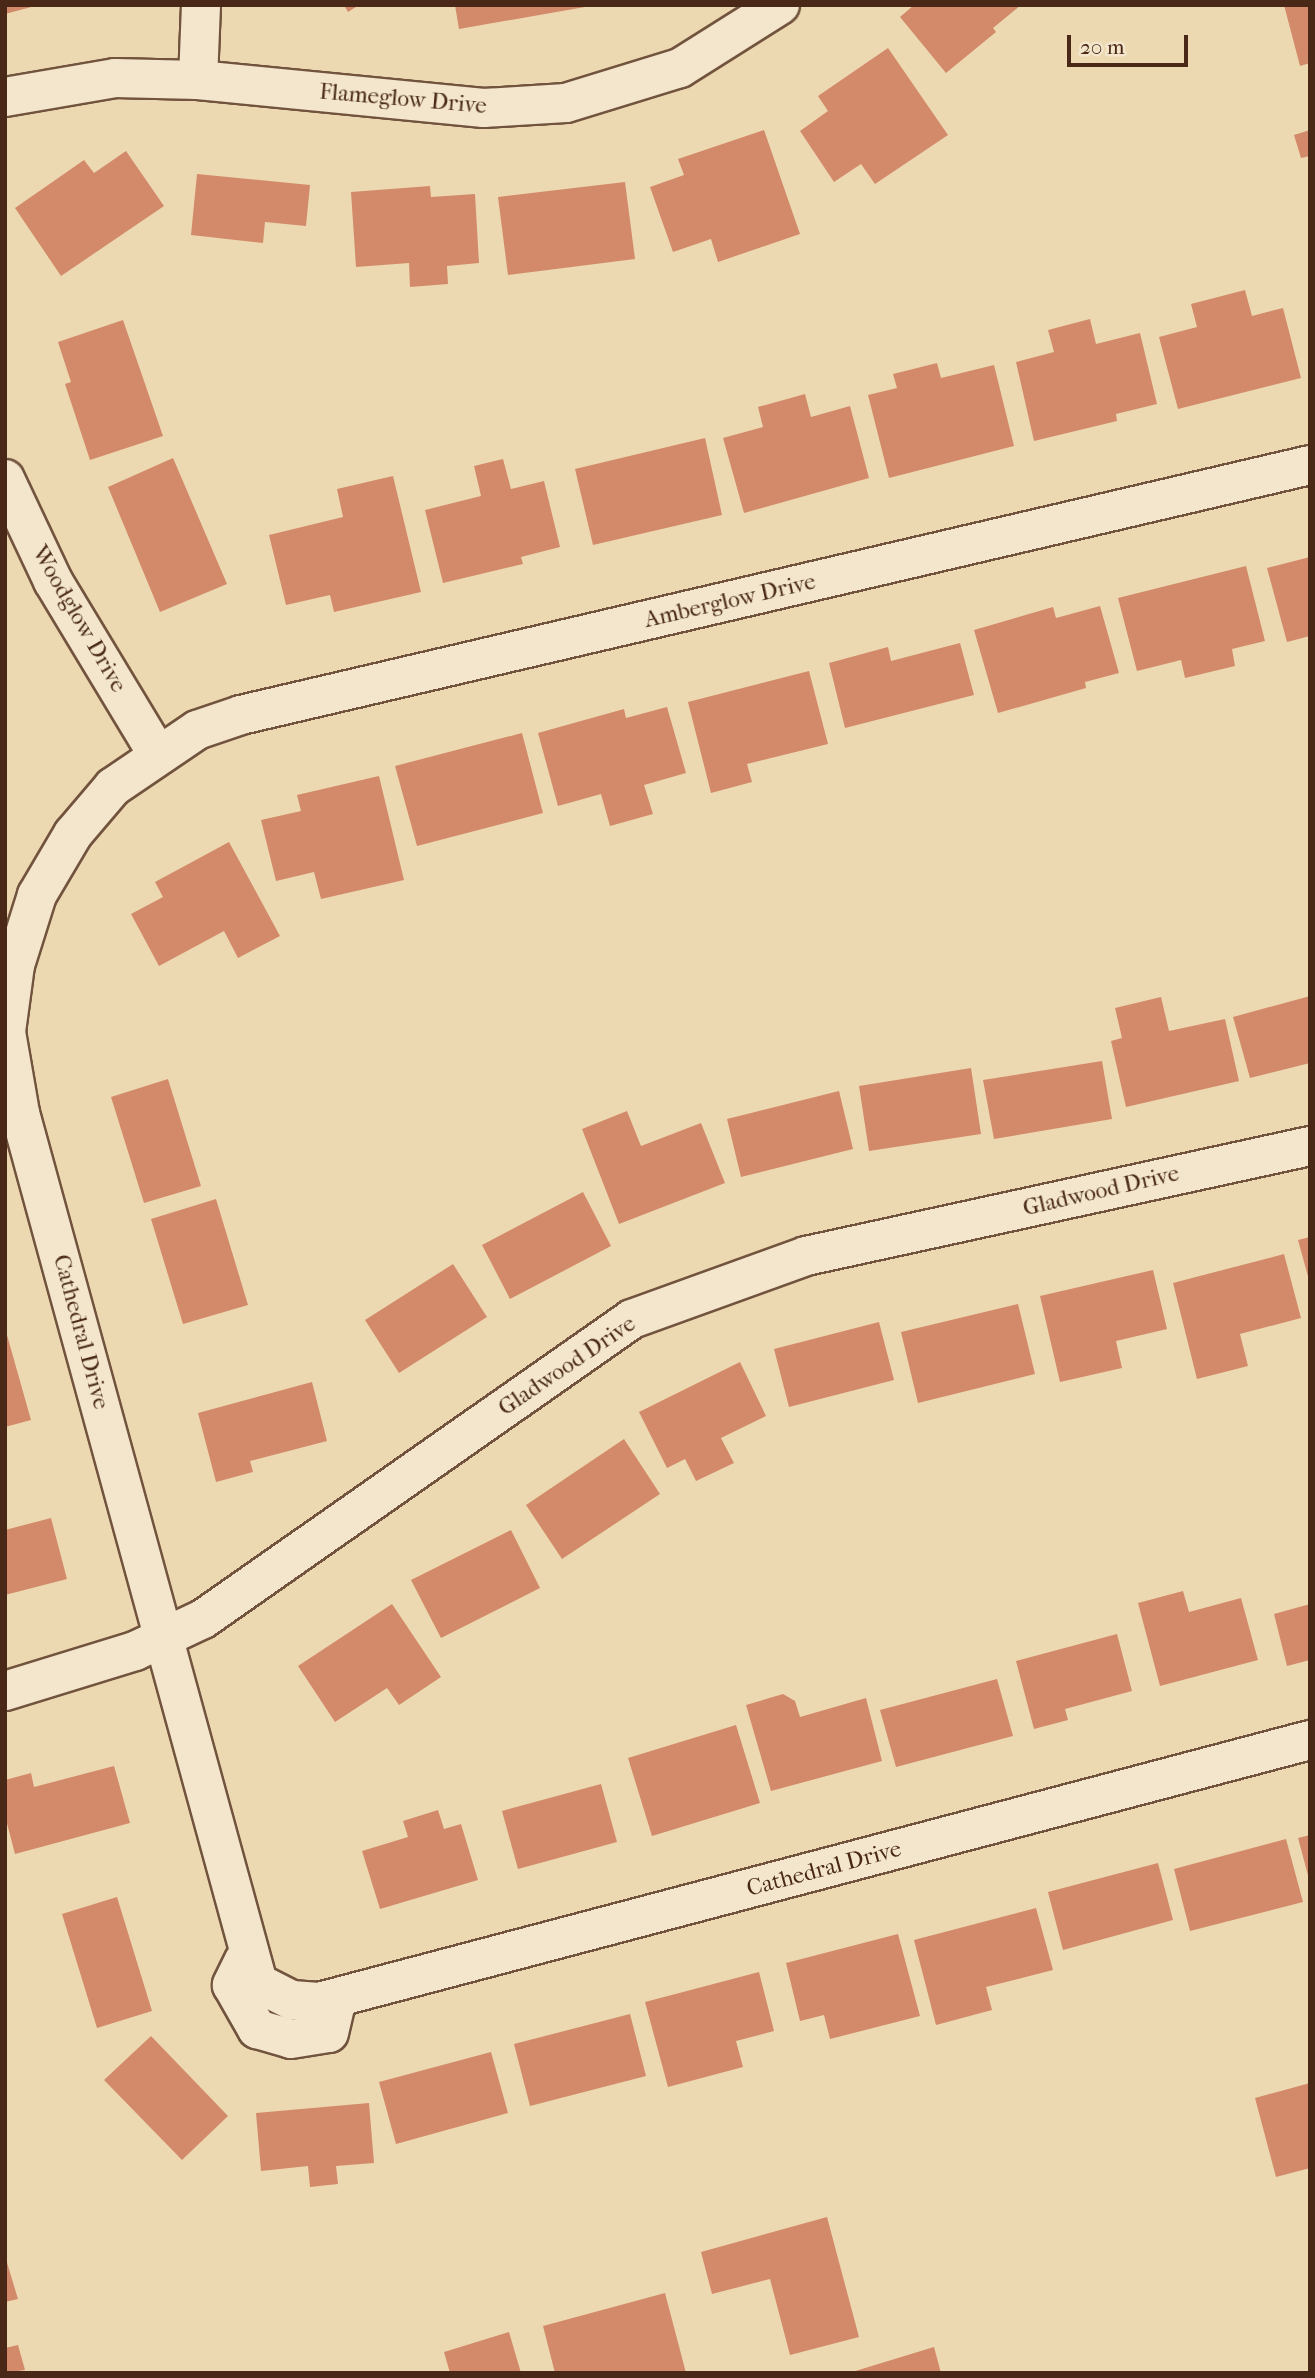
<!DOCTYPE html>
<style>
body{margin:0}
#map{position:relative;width:1315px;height:2378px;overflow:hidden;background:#ecd9b1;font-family:"IM FELL French Canon",serif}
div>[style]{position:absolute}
.building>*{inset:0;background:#d38a6a}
.roads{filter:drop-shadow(2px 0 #72543e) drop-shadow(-2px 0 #72543e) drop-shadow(0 2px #72543e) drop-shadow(0 -2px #72543e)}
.minor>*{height:38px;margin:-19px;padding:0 19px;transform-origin:19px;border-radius:19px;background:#f3e6cc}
span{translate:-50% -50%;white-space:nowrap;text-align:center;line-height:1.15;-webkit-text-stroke:5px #f3e6cc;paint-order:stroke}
.street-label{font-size:23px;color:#492818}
.frame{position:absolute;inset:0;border:7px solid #492818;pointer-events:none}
.scale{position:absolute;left:1067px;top:35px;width:121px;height:32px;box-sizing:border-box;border:4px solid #492818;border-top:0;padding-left:9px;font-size:21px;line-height:24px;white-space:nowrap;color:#492818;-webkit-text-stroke:5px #f3e6cc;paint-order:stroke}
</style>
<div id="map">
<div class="building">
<div style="clip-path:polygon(5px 5px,35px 5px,35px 6px,5px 14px)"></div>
<div style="clip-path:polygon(344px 5px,359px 5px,348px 12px)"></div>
<div style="clip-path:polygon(455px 5px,585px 5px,585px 7px,459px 29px)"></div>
<div style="clip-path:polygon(914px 5px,1021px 5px,993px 28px,996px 32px,946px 73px,900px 17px)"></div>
<div style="clip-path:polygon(1284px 5px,1310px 5px,1310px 63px,1300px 66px)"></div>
<div style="clip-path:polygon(888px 48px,948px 135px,875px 184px,861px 164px,834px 182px,800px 131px,828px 111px,818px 96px)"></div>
<div style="clip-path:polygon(764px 130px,800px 234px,718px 262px,711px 239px,673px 252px,650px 187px,684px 175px,678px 159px)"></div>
<div style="clip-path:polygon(1310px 130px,1310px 156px,1301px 158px,1294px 135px)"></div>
<div style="clip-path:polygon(126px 151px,164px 206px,61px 276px,15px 208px,84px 160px,94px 173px)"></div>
<div style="clip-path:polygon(197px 174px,310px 185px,306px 226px,265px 222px,263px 243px,191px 235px)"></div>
<div style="clip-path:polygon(625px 182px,635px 259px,508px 275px,498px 197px)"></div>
<div style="clip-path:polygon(430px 186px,431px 197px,475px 194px,479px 263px,447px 266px,448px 284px,410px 287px,409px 263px,356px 267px,351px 192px)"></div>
<div style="clip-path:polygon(1245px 290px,1252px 316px,1283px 308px,1301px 378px,1178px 409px,1159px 337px,1197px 327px,1191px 304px)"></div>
<div style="clip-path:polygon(1090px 319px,1096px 344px,1140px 333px,1157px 404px,1116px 414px,1117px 421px,1034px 441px,1016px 362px,1054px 352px,1048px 330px)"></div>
<div style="clip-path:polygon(123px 320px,163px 436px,90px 460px,65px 384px,71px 382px,58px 342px)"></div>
<div style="clip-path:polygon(937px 363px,941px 378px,994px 365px,1014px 446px,889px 478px,868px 395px,897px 388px,893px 374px)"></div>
<div style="clip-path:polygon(805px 394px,811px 417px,850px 406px,869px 478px,744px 513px,723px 438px,763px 427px,758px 407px)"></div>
<div style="clip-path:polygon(705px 438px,722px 515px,593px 545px,575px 469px)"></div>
<div style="clip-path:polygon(173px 458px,227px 584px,160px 612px,108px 487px)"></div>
<div style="clip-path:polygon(503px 459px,511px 489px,544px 481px,560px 547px,521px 557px,523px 564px,443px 583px,425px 510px,481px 496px,474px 466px)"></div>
<div style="clip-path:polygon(393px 476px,421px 592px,334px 612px,330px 595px,286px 605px,269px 535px,343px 517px,337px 489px)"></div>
<div style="clip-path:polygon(1310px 557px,1310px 636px,1287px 642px,1267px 568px)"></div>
<div style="clip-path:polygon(1246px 566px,1265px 641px,1232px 649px,1235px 666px,1185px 678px,1181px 660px,1137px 671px,1118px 598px)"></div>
<div style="clip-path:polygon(1100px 606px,1119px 673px,1085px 682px,1086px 688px,998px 713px,974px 630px,1053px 607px,1056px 618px)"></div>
<div style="clip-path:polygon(960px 643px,974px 695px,845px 728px,829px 663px,888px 647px,891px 661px)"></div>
<div style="clip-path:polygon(809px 671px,828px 744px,747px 764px,752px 782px,711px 793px,688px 702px)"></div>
<div style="clip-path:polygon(667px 707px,686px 773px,644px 785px,653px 814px,610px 826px,601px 794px,558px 806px,538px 733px,624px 709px,626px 718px)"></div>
<div style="clip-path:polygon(522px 733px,543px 813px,417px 846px,395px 766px)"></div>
<div style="clip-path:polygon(379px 776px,404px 880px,321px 899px,314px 872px,276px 881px,261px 820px,301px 811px,297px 795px)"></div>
<div style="clip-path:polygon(229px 842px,280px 936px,238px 958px,224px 931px,159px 966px,131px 914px,163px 897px,155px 882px)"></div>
<div style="clip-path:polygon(1310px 996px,1310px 1063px,1250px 1078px,1233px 1017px)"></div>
<div style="clip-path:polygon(1161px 997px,1169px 1031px,1225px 1019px,1239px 1081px,1126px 1107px,1111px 1041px,1122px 1038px,1115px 1008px)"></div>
<div style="clip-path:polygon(1102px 1061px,1112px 1119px,994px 1139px,983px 1080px)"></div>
<div style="clip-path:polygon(971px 1068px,981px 1134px,869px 1151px,859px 1086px)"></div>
<div style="clip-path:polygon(168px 1079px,201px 1186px,144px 1203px,111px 1097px)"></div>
<div style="clip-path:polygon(839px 1091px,853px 1149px,741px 1177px,727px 1119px)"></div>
<div style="clip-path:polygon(627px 1111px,641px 1146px,701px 1123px,725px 1183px,619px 1224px,582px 1129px)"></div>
<div style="clip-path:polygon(583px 1192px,611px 1246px,510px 1299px,482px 1245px)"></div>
<div style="clip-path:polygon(216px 1199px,248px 1305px,183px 1324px,151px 1219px)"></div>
<div style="clip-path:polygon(1310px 1237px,1310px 1279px,1309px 1280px,1298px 1240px)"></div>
<div style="clip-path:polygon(1284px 1254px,1301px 1318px,1240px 1334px,1248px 1366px,1197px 1379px,1173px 1283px)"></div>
<div style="clip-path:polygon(453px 1264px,487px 1317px,399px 1373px,365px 1320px)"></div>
<div style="clip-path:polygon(1153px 1270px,1167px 1329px,1116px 1341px,1122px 1368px,1060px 1382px,1040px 1296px)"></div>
<div style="clip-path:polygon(1018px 1304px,1035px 1374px,918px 1403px,901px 1332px)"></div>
<div style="clip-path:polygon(879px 1322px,894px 1380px,789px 1407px,774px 1349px)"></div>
<div style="clip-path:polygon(5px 1328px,31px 1420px,5px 1427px)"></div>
<div style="clip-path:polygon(740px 1362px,766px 1416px,721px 1438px,734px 1463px,696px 1481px,685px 1459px,667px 1468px,639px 1412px)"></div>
<div style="clip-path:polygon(312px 1382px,327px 1441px,250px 1461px,253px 1472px,216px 1482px,198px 1413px)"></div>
<div style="clip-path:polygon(624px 1439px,660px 1494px,562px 1559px,526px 1505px)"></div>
<div style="clip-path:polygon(51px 1518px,67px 1579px,5px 1595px,5px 1530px)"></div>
<div style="clip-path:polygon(511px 1530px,540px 1588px,441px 1638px,411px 1580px)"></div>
<div style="clip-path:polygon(1183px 1591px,1189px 1612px,1241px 1598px,1258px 1660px,1160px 1686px,1138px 1603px)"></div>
<div style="clip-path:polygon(392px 1604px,441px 1677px,399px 1705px,387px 1688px,335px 1722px,298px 1666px)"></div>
<div style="clip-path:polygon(1310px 1604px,1310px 1660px,1287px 1666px,1274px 1614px)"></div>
<div style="clip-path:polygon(1117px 1634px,1132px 1691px,1065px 1709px,1068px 1720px,1034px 1729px,1016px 1661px)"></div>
<div style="clip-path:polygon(997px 1679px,1013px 1736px,896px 1767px,880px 1710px)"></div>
<div style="clip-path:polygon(783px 1694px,795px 1701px,800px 1717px,866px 1698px,882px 1761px,771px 1791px,746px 1705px)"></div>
<div style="clip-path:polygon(736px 1725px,760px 1803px,652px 1836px,628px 1758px)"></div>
<div style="clip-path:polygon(114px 1766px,130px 1823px,15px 1854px,5px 1816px,5px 1780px,31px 1773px,34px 1787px)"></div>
<div style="clip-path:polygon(601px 1784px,617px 1842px,518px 1869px,502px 1811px)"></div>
<div style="clip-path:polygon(438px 1810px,444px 1829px,461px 1824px,478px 1880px,380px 1909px,362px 1851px,408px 1837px,403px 1821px)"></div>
<div style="clip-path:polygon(1310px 1835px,1310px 1879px,1309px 1879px,1298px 1838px)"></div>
<div style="clip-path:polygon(1286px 1839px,1303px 1902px,1190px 1931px,1174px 1869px)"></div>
<div style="clip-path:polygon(1158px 1863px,1173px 1920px,1063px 1950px,1048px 1892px)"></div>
<div style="clip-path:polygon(117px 1897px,152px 2011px,97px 2028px,62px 1914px)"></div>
<div style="clip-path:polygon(1036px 1908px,1053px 1970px,986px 1987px,992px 2010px,936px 2025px,914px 1940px)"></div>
<div style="clip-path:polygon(898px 1934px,920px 2016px,830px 2039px,824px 2015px,800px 2021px,786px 1963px)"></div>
<div style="clip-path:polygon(759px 1972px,774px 2031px,736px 2041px,743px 2067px,668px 2087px,645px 2002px)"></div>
<div style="clip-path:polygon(630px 2014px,646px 2076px,530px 2106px,514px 2044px)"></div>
<div style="clip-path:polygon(151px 2036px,228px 2116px,182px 2160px,104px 2080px)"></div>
<div style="clip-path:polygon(491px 2052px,508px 2113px,396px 2144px,379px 2082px)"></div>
<div style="clip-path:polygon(1310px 2083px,1310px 2168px,1276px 2177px,1255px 2098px)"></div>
<div style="clip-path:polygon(369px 2103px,374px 2163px,336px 2166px,338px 2184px,310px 2187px,308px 2166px,261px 2171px,256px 2113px)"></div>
<div style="clip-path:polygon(827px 2217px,859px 2337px,790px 2355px,770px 2279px,712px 2294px,701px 2252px)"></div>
<div style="clip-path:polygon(5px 2256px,18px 2299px,5px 2302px)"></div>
<div style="clip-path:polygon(665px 2293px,686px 2373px,555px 2373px,543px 2326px)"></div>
<div style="clip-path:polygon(509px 2332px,521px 2373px,450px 2373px,444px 2352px)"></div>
<div style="clip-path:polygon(18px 2345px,25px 2370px,5px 2373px,5px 2348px)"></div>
<div style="clip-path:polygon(934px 2347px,941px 2373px,853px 2373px,852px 2372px)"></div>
</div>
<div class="roads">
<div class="minor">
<div style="left:198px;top:80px;width:75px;rotate:-87.7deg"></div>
<div style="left:5px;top:97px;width:112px;rotate:-9.8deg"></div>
<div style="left:115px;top:78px;width:83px;rotate:1.4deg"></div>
<div style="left:198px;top:80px;width:287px;rotate:5.6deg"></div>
<div style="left:484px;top:108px;width:82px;rotate:-3.5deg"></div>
<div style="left:566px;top:103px;width:119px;rotate:-17.1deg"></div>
<div style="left:680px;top:68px;width:118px;rotate:-32.2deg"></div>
<div style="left:1310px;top:465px;width:1098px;rotate:166.84deg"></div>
<div style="left:241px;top:715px;width:46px;rotate:161.2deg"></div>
<div style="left:197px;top:730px;width:102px;rotate:145.8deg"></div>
<div style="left:113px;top:787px;width:62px;rotate:130.4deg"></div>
<div style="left:73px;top:834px;width:71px;rotate:120.5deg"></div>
<div style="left:37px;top:895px;width:73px;rotate:107.4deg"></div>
<div style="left:15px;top:965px;width:68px;rotate:97.7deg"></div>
<div style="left:6px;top:1032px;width:82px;rotate:80.2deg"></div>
<div style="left:20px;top:1113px;width:902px;rotate:74.7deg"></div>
<div style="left:258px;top:1983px;width:38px;rotate:27deg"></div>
<div style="left:292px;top:2000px;width:27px;rotate:4deg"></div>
<div style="left:319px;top:2002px;width:1025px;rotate:-14.81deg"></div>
<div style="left:5px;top:479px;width:113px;rotate:64.8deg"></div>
<div style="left:53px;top:581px;width:203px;rotate:58.9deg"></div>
<div style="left:5px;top:1691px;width:136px;rotate:-17.1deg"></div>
<div style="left:135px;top:1651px;width:75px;rotate:-25.2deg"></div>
<div style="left:203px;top:1619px;width:523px;rotate:-34.97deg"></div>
<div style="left:632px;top:1319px;width:185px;rotate:-19.9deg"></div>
<div style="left:806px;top:1256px;width:516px;rotate:-12.31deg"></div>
<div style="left:244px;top:1960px;width:28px;rotate:116deg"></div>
<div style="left:232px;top:1985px;width:51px;rotate:60.4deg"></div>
<div style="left:257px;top:2029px;width:35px;rotate:16deg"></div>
<div style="left:291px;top:2039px;width:38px;rotate:-9deg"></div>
<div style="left:329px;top:2033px;width:36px;rotate:-77deg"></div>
</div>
</div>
<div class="street-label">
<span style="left:403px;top:99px;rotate:5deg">Flameglow Drive</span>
<span style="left:730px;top:601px;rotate:-13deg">Amberglow Drive</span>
<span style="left:79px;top:619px;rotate:60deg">Woodglow Drive</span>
<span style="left:1101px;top:1191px;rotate:-13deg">Gladwood Drive</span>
<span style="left:81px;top:1332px;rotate:75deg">Cathedral Drive</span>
<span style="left:567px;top:1366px;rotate:-34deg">Gladwood Drive</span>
<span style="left:824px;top:1869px;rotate:-15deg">Cathedral Drive</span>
</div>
<div class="frame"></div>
<div class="scale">20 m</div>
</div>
